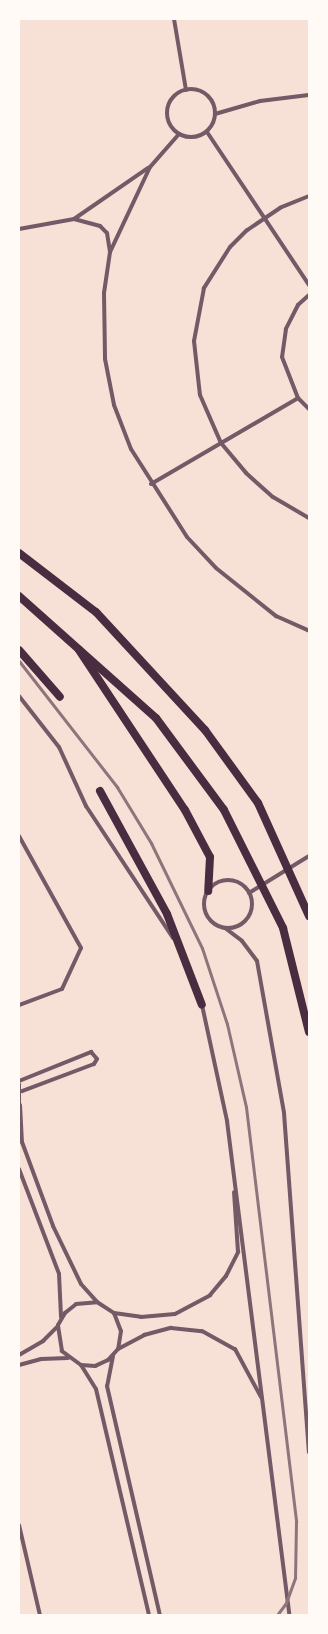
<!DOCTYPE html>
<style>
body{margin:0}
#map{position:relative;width:328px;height:1634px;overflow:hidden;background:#f7e1d7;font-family:Montserrat,sans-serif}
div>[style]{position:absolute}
.minor>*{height:4px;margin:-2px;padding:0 2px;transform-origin:2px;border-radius:2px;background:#755966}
.minor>.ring{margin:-2px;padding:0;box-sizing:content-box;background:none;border:4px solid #755966;border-radius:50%}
.secondary>*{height:8px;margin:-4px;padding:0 4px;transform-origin:4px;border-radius:4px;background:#4a2c40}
.rail>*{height:3px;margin:-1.5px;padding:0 1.5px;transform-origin:1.5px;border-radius:1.5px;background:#8f747c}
span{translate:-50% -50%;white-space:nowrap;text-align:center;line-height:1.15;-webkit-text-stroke:3px #fffaf5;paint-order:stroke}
.frame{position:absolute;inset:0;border:20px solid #fffaf5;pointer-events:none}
</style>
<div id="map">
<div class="minor">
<div style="left:174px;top:19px;width:72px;rotate:80.4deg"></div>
<div class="ring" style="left:167px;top:89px;width:44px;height:44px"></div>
<div style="left:215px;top:114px;width:47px;rotate:-16.1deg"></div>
<div style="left:260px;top:101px;width:49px;rotate:-7deg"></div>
<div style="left:207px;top:132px;width:184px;rotate:56.3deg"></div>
<div style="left:179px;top:134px;width:44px;rotate:131.3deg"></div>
<div style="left:150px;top:167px;width:94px;rotate:115.2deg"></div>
<div style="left:110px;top:252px;width:41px;rotate:98.3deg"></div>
<div style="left:104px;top:293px;width:66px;rotate:89.1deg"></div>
<div style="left:105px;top:359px;width:47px;rotate:78.9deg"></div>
<div style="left:114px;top:405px;width:47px;rotate:68.9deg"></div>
<div style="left:131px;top:449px;width:104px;rotate:57.5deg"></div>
<div style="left:187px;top:537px;width:42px;rotate:46.9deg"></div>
<div style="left:216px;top:568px;width:77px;rotate:38.7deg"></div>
<div style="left:276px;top:616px;width:36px;rotate:24deg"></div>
<div style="left:309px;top:196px;width:31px;rotate:158deg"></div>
<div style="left:280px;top:208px;width:40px;rotate:146deg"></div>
<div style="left:247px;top:230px;width:24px;rotate:135deg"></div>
<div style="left:230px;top:247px;width:49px;rotate:122.4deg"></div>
<div style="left:204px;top:288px;width:54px;rotate:100.7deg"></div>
<div style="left:194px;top:341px;width:54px;rotate:83.7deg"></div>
<div style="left:200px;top:395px;width:52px;rotate:66.4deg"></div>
<div style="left:221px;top:443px;width:39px;rotate:50deg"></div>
<div style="left:246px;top:473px;width:36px;rotate:42deg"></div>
<div style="left:273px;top:497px;width:42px;rotate:30.3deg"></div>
<div style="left:74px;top:219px;width:27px;rotate:15deg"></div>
<div style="left:100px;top:226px;width:10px;rotate:45deg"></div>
<div style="left:107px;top:233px;width:19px;rotate:81deg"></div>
<div style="left:19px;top:229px;width:56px;rotate:-10.3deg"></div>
<div style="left:74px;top:219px;width:90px;rotate:-34.6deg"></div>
<div style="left:309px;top:295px;width:15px;rotate:138deg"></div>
<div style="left:298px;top:305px;width:27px;rotate:117deg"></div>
<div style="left:286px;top:329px;width:28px;rotate:98deg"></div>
<div style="left:282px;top:357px;width:44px;rotate:68.7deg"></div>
<div style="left:298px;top:398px;width:16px;rotate:45deg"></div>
<div style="left:151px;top:484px;width:170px;rotate:-30.3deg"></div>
<div style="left:19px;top:696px;width:65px;rotate:51.9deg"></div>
<div style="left:59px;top:747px;width:65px;rotate:65.4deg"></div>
<div style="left:86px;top:806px;width:158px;rotate:56.6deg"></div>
<div style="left:19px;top:836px;width:128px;rotate:61deg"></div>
<div style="left:81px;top:948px;width:45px;rotate:114.9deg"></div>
<div style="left:62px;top:989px;width:46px;rotate:159.6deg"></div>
<div class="ring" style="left:204px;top:880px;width:44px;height:44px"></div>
<div style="left:249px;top:893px;width:70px;rotate:-31.7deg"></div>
<div style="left:225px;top:928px;width:21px;rotate:37deg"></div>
<div style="left:242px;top:941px;width:25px;rotate:53deg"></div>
<div style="left:257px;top:961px;width:154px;rotate:79.9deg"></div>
<div style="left:284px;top:1113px;width:340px;rotate:85.8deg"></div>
<div style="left:202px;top:1005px;width:119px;rotate:77.8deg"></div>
<div style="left:227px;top:1121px;width:498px;rotate:82.8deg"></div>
<div style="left:19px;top:1081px;width:78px;rotate:-21.9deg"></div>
<div style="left:91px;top:1052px;width:9px;rotate:49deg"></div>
<div style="left:97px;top:1059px;width:6px;rotate:121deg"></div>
<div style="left:94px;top:1064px;width:77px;rotate:159.4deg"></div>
<div style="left:19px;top:1084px;width:22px;rotate:90deg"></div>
<div style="left:20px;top:1105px;width:37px;rotate:87deg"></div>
<div style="left:22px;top:1142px;width:90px;rotate:69.7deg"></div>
<div style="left:53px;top:1226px;width:64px;rotate:64.2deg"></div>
<div style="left:81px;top:1284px;width:24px;rotate:48deg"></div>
<div style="left:97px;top:1302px;width:20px;rotate:33deg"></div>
<div style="left:114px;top:1313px;width:19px;rotate:69deg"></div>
<div style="left:121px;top:1331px;width:18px;rotate:99deg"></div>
<div style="left:118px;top:1349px;width:15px;rotate:132deg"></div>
<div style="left:108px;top:1360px;width:14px;rotate:155deg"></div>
<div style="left:95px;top:1366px;width:14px;rotate:-176deg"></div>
<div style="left:81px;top:1365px;width:24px;rotate:-144deg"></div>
<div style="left:62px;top:1351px;width:26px;rotate:-99deg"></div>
<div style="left:58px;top:1325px;width:14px;rotate:-60deg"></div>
<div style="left:65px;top:1313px;width:14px;rotate:-39deg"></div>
<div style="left:76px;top:1304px;width:21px;rotate:-5deg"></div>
<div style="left:19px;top:1169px;width:112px;rotate:69.1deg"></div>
<div style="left:59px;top:1274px;width:43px;rotate:87.3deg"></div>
<div style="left:114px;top:1313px;width:27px;rotate:8deg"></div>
<div style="left:141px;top:1317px;width:34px;rotate:-5deg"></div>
<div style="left:175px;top:1314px;width:40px;rotate:-28deg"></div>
<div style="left:210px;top:1295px;width:25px;rotate:-50deg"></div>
<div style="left:226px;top:1276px;width:27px;rotate:-63deg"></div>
<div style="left:238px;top:1252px;width:60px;rotate:-93.8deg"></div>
<div style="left:118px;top:1349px;width:30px;rotate:-28deg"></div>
<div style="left:144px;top:1335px;width:28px;rotate:-15deg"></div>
<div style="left:171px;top:1328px;width:31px;rotate:6deg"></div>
<div style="left:202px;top:1331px;width:38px;rotate:29deg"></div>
<div style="left:235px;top:1349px;width:55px;rotate:61.6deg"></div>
<div style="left:19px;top:1355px;width:28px;rotate:-30deg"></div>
<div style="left:43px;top:1341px;width:21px;rotate:-45deg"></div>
<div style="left:113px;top:1356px;width:31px;rotate:101deg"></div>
<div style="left:107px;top:1386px;width:235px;rotate:77deg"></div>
<div style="left:19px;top:1365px;width:23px;rotate:-15deg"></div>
<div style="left:41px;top:1359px;width:27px;rotate:-2deg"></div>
<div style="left:81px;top:1365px;width:28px;rotate:58deg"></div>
<div style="left:96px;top:1389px;width:232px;rotate:76.8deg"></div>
<div style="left:19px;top:1525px;width:92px;rotate:76.9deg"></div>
</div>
<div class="secondary">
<div style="left:19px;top:553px;width:97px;rotate:37.5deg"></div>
<div style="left:96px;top:612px;width:161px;rotate:47.3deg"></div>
<div style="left:205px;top:730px;width:90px;rotate:54deg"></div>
<div style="left:258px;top:803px;width:124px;rotate:65.7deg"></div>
<div style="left:19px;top:596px;width:183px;rotate:41.7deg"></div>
<div style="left:156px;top:718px;width:114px;rotate:53.5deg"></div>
<div style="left:224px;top:810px;width:132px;rotate:63.4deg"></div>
<div style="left:283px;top:928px;width:107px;rotate:76deg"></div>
<div style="left:19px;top:650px;width:62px;rotate:48.9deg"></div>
<div style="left:79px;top:650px;width:192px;rotate:56.5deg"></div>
<div style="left:185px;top:810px;width:53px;rotate:62deg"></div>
<div style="left:210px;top:857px;width:34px;rotate:93deg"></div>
<div style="left:100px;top:791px;width:140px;rotate:61.4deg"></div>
<div style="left:167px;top:914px;width:97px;rotate:69deg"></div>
</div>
<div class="rail">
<div style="left:19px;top:661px;width:160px;rotate:52.1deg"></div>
<div style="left:117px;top:787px;width:66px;rotate:58.7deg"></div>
<div style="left:151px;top:843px;width:117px;rotate:64.1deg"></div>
<div style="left:202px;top:948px;width:80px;rotate:71.8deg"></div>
<div style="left:227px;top:1024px;width:85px;rotate:77.1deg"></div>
<div style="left:246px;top:1107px;width:418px;rotate:83.1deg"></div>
<div style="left:296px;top:1522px;width:56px;rotate:91deg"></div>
<div style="left:295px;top:1578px;width:27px;rotate:110deg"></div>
<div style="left:286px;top:1603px;width:15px;rotate:127deg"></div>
</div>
<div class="frame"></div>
</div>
